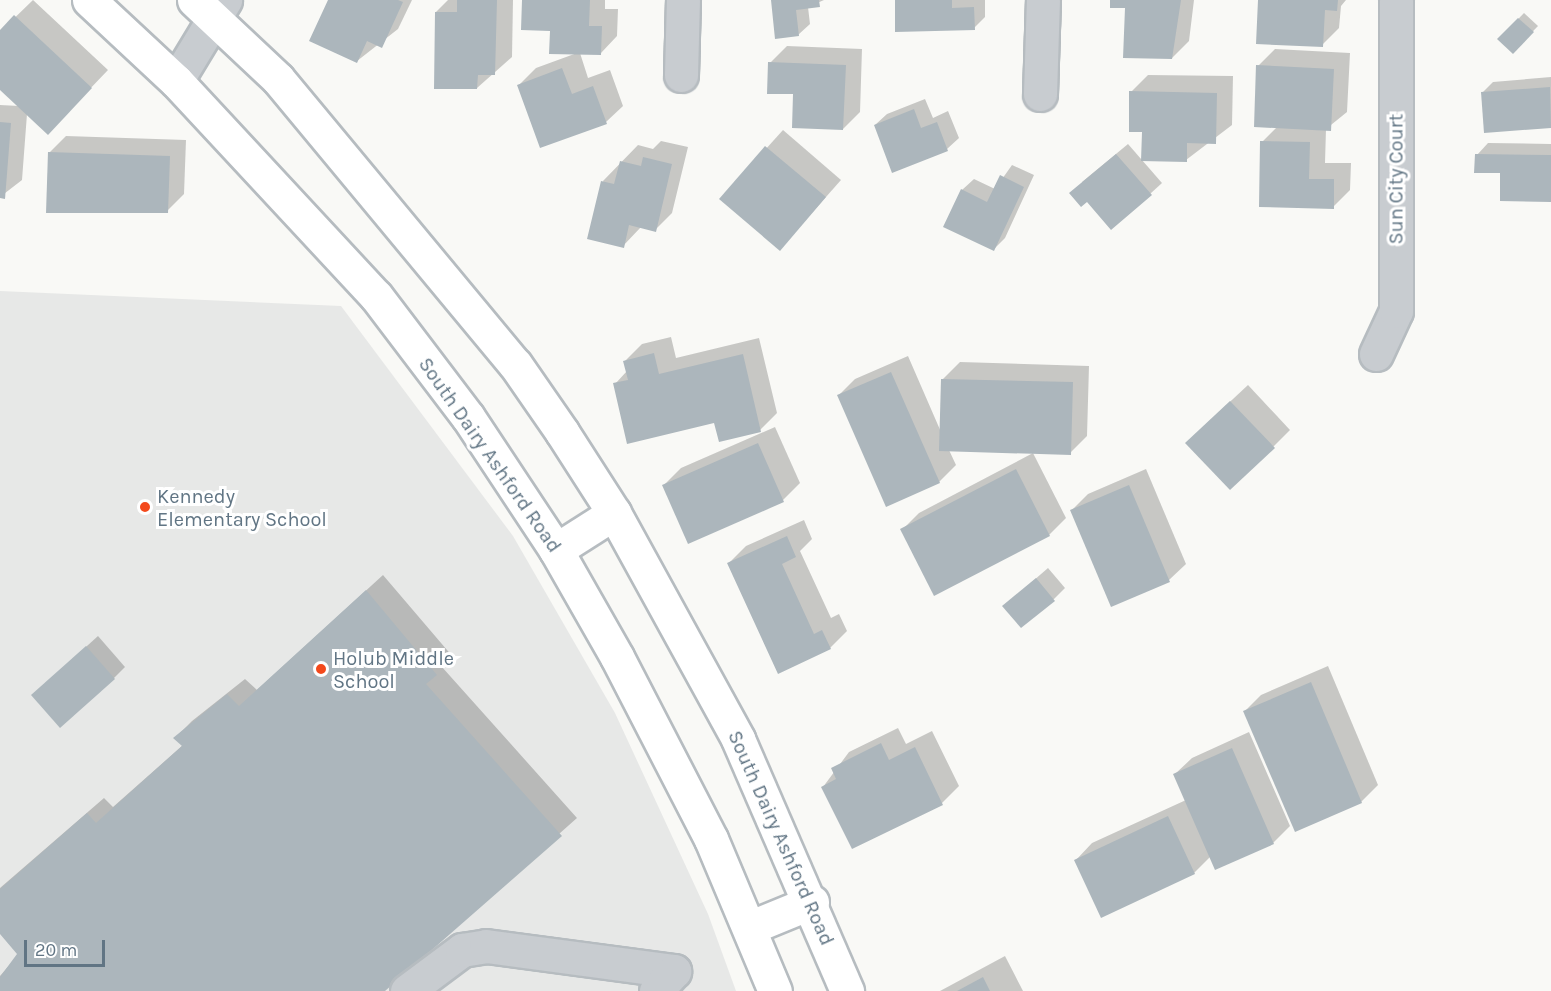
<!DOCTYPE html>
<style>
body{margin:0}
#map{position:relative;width:1551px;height:991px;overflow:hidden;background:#f9f9f6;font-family:Karla,sans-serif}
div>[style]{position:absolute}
.built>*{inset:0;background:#e7e8e7}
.shadow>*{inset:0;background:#0003}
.building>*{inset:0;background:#acb6bc}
.roads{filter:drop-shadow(2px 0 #b6bcc0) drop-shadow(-2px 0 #b6bcc0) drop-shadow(0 2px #b6bcc0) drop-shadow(0 -2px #b6bcc0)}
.minor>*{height:33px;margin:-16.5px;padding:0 16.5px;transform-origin:16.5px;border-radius:16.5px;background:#c8ccd0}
.major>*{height:33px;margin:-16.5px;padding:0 16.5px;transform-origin:16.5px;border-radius:16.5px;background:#fff}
.dots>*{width:16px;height:16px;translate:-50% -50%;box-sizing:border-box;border:3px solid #fff;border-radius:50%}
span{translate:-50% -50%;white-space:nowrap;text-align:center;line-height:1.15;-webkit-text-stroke:6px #fff;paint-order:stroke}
.street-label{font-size:20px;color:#617584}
.poi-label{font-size:20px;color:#617584}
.left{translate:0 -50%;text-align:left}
.scale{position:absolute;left:24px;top:940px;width:81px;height:27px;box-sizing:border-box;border:3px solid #617584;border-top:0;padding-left:8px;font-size:18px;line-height:21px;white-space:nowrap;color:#617584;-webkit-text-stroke:4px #fff;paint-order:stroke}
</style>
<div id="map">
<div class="built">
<div style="clip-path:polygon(0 291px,341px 306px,513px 536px,615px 713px,708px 914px,736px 991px,0 991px)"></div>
</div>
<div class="shadow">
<div style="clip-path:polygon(33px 0,108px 70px,64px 116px,27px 114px,22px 180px,0 197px,0 105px,19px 106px,0 88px,0 32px)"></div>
<div style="clip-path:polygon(329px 0,412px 0,398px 29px,357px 61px)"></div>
<div style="clip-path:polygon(448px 0,513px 0,512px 57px,477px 88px,436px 12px)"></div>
<div style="clip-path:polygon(524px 0,605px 0,605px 9px,618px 9px,617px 36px,601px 53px,580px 53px,588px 78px,610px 70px,623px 106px,606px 122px,519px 85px,536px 68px,577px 53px)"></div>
<div style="clip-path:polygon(772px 0,824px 0,808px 7px,810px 24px,798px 35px)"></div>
<div style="clip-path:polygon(896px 0,985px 0,985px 17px,974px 28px)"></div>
<div style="clip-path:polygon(1112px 0,1194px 0,1189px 41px,1172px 58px,1126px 6px)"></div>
<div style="clip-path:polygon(1259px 0,1346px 0,1341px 6px,1339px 28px,1322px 45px)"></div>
<div style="clip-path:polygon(1524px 13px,1538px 26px,1513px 52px,1499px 39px)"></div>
<div style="clip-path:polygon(787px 46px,862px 49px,860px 112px,843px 129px,794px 93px,770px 63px)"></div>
<div style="clip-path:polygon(1275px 49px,1350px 53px,1347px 112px,1326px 129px,1325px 163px,1351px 163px,1350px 190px,1333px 207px,1262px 142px,1277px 127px,1258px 66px)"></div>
<div style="clip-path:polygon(1148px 75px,1233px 76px,1232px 125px,1186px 160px,1131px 92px)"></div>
<div style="clip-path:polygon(1551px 77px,1551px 126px,1485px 132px,1482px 93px,1493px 82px)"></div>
<div style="clip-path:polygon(925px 99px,933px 118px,948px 111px,959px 138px,947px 149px,875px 125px,887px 114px)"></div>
<div style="clip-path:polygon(783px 130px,841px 180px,780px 249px,721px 199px)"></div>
<div style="clip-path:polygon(66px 136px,186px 140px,184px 194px,167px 211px,49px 153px)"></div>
<div style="clip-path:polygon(661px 141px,688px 147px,672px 213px,655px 230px,641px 227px,623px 246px,603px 181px,638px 145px,653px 149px)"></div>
<div style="clip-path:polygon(1488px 143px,1551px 144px,1551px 200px,1477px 155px)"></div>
<div style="clip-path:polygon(1128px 144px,1162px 183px,1150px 194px,1082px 182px)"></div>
<div style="clip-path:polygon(1012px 165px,1034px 175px,1005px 238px,994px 249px,962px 190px,974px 179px,995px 189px)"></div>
<div style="clip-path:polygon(671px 337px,676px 358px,759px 338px,777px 413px,760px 430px,715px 421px,615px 384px,627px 371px,625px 361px,642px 344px)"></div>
<div style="clip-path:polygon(908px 356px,941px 432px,943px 379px,960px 362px,1089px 366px,1087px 436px,1070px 453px,949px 450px,956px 465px,939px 482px,838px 396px,855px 379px)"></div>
<div style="clip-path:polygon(1248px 385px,1290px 430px,1273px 447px,1204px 426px)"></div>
<div style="clip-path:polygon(775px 427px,800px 483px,783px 500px,689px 542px,664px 485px,681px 468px)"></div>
<div style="clip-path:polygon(1033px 453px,1066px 518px,1049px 535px,902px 530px,919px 513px)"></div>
<div style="clip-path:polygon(1146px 469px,1186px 564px,1169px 580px,1112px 605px,1072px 510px,1088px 494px)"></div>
<div style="clip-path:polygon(804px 520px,812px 539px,800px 551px,831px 618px,839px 614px,847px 631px,830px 648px,729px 563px,746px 546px)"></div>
<div style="clip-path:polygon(1048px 568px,1065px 588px,1054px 599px,1004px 606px)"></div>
<div style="clip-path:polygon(383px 575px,453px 657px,442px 667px,577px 818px,382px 991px,0 991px,0 976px,19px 954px,0 931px,0 888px,104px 798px,113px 807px,183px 745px,175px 738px,192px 721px,245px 679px,257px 690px)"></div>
<div style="clip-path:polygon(98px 636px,125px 667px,114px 678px,45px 684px)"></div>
<div style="clip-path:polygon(1328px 666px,1378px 785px,1361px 802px,1244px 712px,1261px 695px)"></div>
<div style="clip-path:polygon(898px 728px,906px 744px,932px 731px,959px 786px,942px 803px,823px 787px,849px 752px)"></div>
<div style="clip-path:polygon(1249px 732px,1290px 826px,1273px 843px,1211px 856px,1194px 873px,1076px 860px,1092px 843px,1186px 800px,1175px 774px,1192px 758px)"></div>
<div style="clip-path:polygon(1005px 956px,1023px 991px,940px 991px)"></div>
</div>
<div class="building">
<div style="clip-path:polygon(328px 0,398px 0,403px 2px,382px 48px,367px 41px,357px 63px,309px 41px)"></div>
<div style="clip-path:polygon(457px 0,497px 0,495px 75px,478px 75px,477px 89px,434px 89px,435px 12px,457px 12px)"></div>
<div style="clip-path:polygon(522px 0,590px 0,589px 26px,602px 26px,601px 55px,549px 54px,550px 31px,521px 30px)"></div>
<div style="clip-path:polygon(771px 0,819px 0,820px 7px,796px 10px,799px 36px,775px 39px)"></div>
<div style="clip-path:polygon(895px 0,952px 0,952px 8px,974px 7px,975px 30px,895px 32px)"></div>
<div style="clip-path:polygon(1110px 0,1181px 0,1172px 59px,1123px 58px,1125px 8px,1110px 8px)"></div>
<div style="clip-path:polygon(1258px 0,1338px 0,1337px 11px,1325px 10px,1323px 47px,1256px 44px)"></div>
<div style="clip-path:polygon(14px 15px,92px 88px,48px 135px,0 90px,0 30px)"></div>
<div style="clip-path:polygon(1518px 18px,1534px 32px,1513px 54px,1497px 39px)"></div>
<div style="clip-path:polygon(768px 62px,846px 65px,843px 130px,792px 128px,793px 94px,767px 94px)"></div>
<div style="clip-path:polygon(1256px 65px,1334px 69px,1331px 131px,1254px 127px)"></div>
<div style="clip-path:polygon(562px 68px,572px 94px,593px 86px,607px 124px,540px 148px,517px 85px)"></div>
<div style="clip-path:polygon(1550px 87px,1551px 128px,1484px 133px,1481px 92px)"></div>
<div style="clip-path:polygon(1129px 91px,1217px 93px,1216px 144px,1187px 143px,1187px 162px,1141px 161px,1142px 132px,1129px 132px)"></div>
<div style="clip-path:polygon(914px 109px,921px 128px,937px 122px,948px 151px,892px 173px,874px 125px)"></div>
<div style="clip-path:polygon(0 122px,11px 123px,5px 199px,0 198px)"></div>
<div style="clip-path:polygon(1260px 141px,1310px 142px,1309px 179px,1334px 179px,1334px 209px,1259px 207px)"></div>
<div style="clip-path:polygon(765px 146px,826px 197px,780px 251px,719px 199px)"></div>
<div style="clip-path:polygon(48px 152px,170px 156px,168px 213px,46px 213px)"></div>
<div style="clip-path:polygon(1116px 154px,1152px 195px,1111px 230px,1087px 202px,1081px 207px,1069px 193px)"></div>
<div style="clip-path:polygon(1475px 154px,1551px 155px,1551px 202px,1500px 201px,1500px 173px,1474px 173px)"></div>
<div style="clip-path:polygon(643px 157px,672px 164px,656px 232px,629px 225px,624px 248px,587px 239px,601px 181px,614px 184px,620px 161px,641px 166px)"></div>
<div style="clip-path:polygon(1000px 175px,1024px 187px,994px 251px,943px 227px,961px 189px,987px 202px)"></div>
<div style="clip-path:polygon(654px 353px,659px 374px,743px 354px,761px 432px,719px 442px,714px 423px,627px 444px,613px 383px,628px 380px,623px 361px)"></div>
<div style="clip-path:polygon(891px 372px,940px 483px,886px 507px,837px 395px)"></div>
<div style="clip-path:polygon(941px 379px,1073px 382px,1071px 455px,939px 451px)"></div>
<div style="clip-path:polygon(1230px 401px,1275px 448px,1230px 490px,1185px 443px)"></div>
<div style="clip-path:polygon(758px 443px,784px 502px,688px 544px,662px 485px)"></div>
<div style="clip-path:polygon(1016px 469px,1050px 536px,934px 596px,900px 529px)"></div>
<div style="clip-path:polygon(1129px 485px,1170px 582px,1111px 607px,1070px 510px)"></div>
<div style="clip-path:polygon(787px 536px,796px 557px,782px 564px,814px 634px,822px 630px,831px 649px,778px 674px,727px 563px)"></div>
<div style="clip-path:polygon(1036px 578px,1055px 601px,1021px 628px,1002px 606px)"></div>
<div style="clip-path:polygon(366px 590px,437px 675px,426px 684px,562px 836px,385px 991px,0 991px,0 977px,17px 954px,0 934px,0 889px,87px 813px,96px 823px,182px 746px,173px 738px,227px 694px,239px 706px)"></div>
<div style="clip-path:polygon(86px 646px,115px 679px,60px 728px,31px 695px)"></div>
<div style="clip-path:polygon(1311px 682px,1362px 803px,1295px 832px,1243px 711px)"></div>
<div style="clip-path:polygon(881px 743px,889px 760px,915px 747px,943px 805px,852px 849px,821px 787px,836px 779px,831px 768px)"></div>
<div style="clip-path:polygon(1232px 748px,1274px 844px,1215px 870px,1173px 774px)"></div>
<div style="clip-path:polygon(1168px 816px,1195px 874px,1101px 918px,1074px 860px)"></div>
<div style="clip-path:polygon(983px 977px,990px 991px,957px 991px)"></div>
</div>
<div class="roads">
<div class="minor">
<div style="left:681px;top:75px;width:75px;rotate:-88.5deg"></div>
<div style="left:176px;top:81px;width:95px;rotate:-58.8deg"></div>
<div style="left:1040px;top:94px;width:94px;rotate:-88.2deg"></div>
<div style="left:1376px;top:354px;width:47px;rotate:-65.1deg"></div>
<div style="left:1396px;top:311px;width:311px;rotate:-90deg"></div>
<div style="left:407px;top:991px;width:69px;rotate:-36.7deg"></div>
<div style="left:462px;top:950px;width:24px;rotate:-9deg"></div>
<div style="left:486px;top:946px;width:190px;rotate:7.6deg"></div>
<div style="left:674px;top:971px;width:27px;rotate:132deg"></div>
</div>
<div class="major">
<div style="left:89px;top:0;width:119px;rotate:43deg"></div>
<div style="left:176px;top:81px;width:294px;rotate:47.1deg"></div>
<div style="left:376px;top:296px;width:152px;rotate:52.8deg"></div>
<div style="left:468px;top:417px;width:159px;rotate:56.5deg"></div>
<div style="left:556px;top:550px;width:123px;rotate:60.3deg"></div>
<div style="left:617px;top:657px;width:205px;rotate:62.7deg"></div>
<div style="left:711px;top:839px;width:165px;rotate:67.2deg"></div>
<div style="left:194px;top:0;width:115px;rotate:43.2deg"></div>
<div style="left:278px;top:79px;width:371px;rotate:50.3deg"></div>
<div style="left:515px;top:364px;width:83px;rotate:55.3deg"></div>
<div style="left:562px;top:432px;width:96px;rotate:57.3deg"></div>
<div style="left:614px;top:513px;width:258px;rotate:61.2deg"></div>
<div style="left:738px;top:739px;width:275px;rotate:66.6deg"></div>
<div style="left:556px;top:550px;width:69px;rotate:-32.5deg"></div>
<div style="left:751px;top:927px;width:66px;rotate:-22.3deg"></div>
</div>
</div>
<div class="dots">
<div style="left:145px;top:507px;background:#f3491c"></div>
<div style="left:321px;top:669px;background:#f3491c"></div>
</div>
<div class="street-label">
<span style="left:1396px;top:179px;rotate:-90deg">Sun City Court</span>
<span style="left:490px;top:455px;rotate:55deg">South Dairy Ashford Road</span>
<span style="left:781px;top:838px;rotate:66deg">South Dairy Ashford Road</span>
</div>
<div class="poi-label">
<span class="left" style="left:157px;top:508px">Kennedy<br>Elementary School</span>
<span class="left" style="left:333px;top:670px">Holub Middle<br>School</span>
</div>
<div class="scale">20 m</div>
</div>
